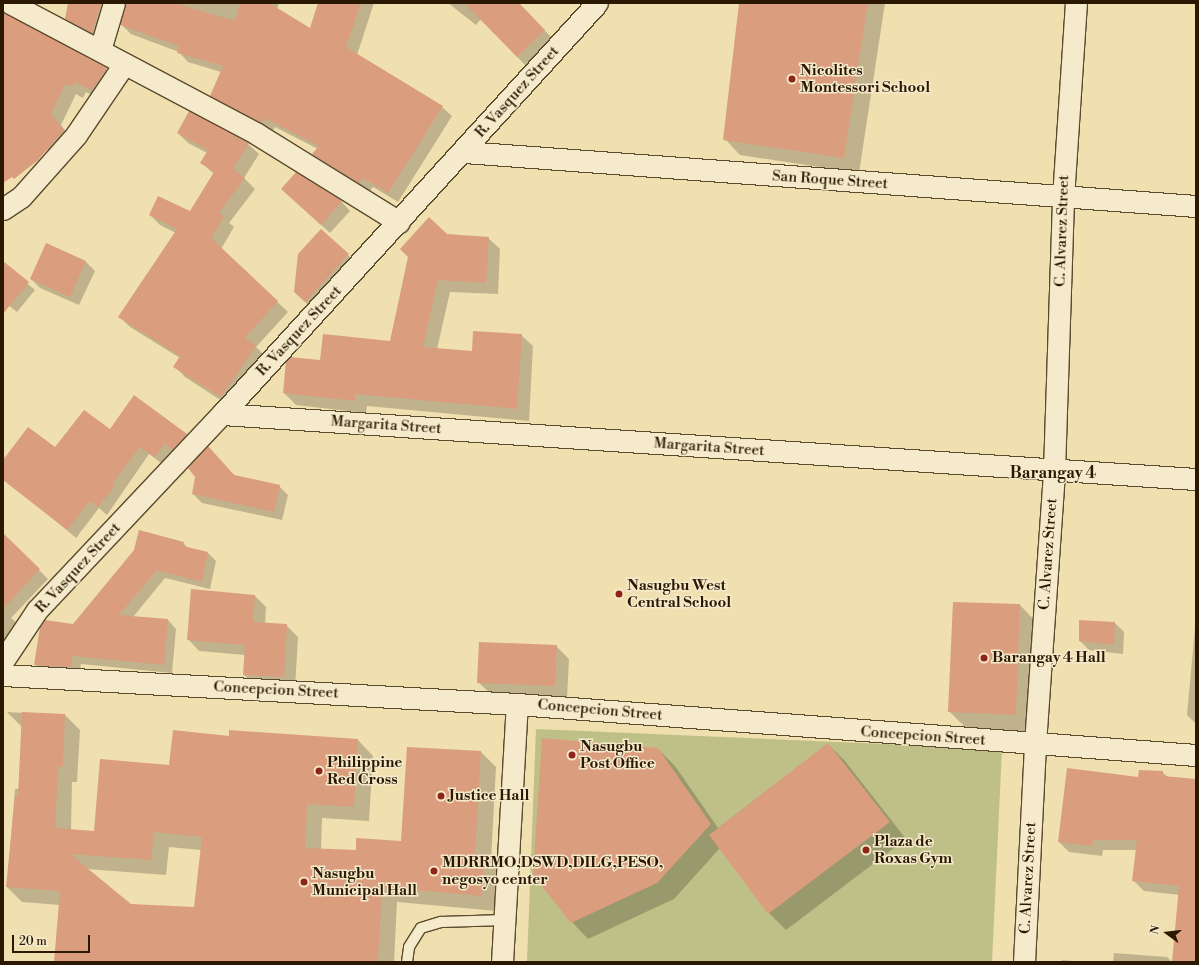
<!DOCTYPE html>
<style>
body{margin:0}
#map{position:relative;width:1199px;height:965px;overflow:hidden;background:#f0dfaf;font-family:"Libre Bodoni",serif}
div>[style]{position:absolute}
.green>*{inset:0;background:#bfc087}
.shadow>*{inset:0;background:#0003}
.building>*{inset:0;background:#da9d7e}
.roads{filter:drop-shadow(1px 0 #5c4a2d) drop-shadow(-1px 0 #5c4a2d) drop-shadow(0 1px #5c4a2d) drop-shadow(0 -1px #5c4a2d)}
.lane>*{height:10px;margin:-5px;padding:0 5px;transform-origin:5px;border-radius:5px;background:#f5eacb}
.street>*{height:21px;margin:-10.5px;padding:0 10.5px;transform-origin:10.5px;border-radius:10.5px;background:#f5eacb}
.dots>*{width:11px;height:11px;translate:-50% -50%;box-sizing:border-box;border:2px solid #f5eacb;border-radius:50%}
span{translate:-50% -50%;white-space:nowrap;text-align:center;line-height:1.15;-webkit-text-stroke:3px #f5eacb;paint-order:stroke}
.poi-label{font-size:15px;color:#2b1802;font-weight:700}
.left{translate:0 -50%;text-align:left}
.street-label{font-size:15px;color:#2b1802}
.neighbourhood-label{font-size:16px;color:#2b1802;font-weight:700}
.frame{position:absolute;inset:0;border:4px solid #2b1802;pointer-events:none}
.north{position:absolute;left:1147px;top:913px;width:40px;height:40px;-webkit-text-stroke:3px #f5eacb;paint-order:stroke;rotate:285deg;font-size:11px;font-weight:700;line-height:16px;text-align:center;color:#2b1802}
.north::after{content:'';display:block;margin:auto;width:14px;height:18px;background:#2b1802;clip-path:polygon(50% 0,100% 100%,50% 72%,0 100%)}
.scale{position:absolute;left:12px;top:935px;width:78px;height:18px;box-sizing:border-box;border:2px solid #2b1802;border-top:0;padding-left:5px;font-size:12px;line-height:14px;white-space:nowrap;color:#2b1802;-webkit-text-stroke:3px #f5eacb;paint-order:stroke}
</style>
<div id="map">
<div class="green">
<div style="clip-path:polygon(536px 729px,1002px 749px,992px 962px,527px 962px)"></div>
</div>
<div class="shadow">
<div style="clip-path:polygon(3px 3px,10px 8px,10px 16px,106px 69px,117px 80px,103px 101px,86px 92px,83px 98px,76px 94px,61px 125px,74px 142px,61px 156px,3px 130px)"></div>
<div style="clip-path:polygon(71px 3px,118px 3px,102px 42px,76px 28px,66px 18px)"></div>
<div style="clip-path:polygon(126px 3px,279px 3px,277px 9px,310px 30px,319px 3px,374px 3px,357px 55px,442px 107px,452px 116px,398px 202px,373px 187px,369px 192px,323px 164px,313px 154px,318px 149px,275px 127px,272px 132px,221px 105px,211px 95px,221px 72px,188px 62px,179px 52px,131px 34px,121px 24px)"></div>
<div style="clip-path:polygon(448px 3px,518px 3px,553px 39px,526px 66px,481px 19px,476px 25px)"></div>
<div style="clip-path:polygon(740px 3px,885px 3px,859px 173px,740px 155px,725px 139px)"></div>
<div style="clip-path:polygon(189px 113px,248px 144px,259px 154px,244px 178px,255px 189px,229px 223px,234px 227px,221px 249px,288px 312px,256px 347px,266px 357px,231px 407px,185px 377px,175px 366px,180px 358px,130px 327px,120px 317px,176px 233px,160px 225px,150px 215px,191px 212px,214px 174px,201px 162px,207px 153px,188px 143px,178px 133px)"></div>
<div style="clip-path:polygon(296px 173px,342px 202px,350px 211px,330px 233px,282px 189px)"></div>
<div style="clip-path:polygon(446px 235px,488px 238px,500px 249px,498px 294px,450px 292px,437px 349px,473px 352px,521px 335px,533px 346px,529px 421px,367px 406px,366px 413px,296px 405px,284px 393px,321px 362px,391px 342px)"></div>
<div style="clip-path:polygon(47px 244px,86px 262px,95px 271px,79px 305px,40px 288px,31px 279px)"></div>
<div style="clip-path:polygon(348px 255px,357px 264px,314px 310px,304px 301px)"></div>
<div style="clip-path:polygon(3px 263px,35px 290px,17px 312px,3px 301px)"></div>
<div style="clip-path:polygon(110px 431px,186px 434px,195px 443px,164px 465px,149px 454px,107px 515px,99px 508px,76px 538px,3px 476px,3px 462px)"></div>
<div style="clip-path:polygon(208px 447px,235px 476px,279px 486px,288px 495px,282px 520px,202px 503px,193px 494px)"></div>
<div style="clip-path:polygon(3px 535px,48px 579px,11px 618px,18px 624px,3px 645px)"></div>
<div style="clip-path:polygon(183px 543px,188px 548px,208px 553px,216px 561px,210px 589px,165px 578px,133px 617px,168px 620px,176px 629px,172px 673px,81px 664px,79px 675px,44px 673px,35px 664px,73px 625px)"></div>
<div style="clip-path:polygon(255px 596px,266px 607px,265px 624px,286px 625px,298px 637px,295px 688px,256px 686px,244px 675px,245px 655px,199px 651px,188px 639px)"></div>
<div style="clip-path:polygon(954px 603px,1020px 605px,1037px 623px,1032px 732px,966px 728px,949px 711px)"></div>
<div style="clip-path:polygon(1196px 617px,1196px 724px,1187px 715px)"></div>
<div style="clip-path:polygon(1080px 621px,1115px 623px,1124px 632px,1123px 654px,1089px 650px,1080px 641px)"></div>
<div style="clip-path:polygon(556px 646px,569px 659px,567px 699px,492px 695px,478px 682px)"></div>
<div style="clip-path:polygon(evenodd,7px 712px,65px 715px,80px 730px,77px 782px,72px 782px,71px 830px,95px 832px,170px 766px,230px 737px,358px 740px,373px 756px,369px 821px,322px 818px,321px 850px,357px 852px,402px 842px,481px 752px,496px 767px,491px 861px,500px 871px,497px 911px,397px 902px,394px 962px,55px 962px,60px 905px,22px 902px,7px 887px,15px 789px,20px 789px,25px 730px,7px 712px,169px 847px,201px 850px,195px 908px,131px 905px,87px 869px,166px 875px,169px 847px)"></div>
<div style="clip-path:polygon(828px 744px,845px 761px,906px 839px,786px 930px,769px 913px,720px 848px,674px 899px,588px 939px,572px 922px,658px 749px,675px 766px,718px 828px)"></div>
<div style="clip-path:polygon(1162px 772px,1168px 777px,1196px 780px,1196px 962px,1173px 962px,1180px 895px,1144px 891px,1134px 881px,1137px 850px,1103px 850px,1102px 856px,1069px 852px,1059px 842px,1139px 778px)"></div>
<div style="clip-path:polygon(1114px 953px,1167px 957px,1172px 962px,1113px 962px)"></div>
<div style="clip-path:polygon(1062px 960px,1082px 962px,1062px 962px)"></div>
</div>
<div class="building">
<div style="clip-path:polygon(68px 3px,101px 3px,92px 33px,65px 19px)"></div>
<div style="clip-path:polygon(126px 3px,174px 3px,235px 21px,240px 3px,269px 3px,310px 28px,318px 3px,361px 3px,346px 47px,443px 106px,388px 193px,363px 178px,359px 183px,312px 154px,319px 146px,265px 118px,262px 123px,210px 96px,223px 66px,177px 53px,179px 46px,120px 25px)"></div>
<div style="clip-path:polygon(464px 3px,519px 3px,545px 30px,517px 57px)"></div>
<div style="clip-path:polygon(739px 3px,868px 3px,844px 158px,723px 140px)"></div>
<div style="clip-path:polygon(3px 12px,107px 68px,92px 90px,75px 82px,72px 87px,65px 84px,51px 114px,64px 130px,37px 161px,14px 179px,12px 177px,3px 183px)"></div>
<div style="clip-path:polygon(189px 111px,249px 143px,233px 169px,245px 178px,219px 213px,224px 216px,211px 238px,278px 301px,245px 338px,256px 346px,221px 397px,173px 367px,180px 356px,118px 317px,177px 229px,149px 215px,158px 196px,190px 211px,214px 172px,200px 163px,208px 150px,177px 133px)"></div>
<div style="clip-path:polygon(296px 172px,342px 201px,321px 225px,281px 189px)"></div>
<div style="clip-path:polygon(429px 217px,447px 234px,489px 237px,486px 283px,438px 280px,423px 347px,472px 351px,473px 331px,522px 334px,517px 409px,355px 394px,355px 401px,283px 393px,286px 361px,290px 357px,320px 360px,323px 334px,390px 341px,408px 257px,400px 249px)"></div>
<div style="clip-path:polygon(321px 229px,349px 254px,305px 302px,294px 292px,298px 254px)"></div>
<div style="clip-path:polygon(46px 243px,86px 261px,70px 297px,30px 279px)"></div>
<div style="clip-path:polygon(3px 261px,29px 282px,3px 314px)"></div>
<div style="clip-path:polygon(134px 395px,187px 434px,172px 450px,165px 443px,155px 457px,140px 447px,112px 484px,115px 486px,98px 507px,90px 501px,67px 530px,3px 480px,3px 460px,28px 427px,55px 447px,84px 410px,110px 429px)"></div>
<div style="clip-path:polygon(208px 446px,234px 475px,280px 485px,274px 512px,192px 494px,195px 477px,188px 468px)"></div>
<div style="clip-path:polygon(139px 530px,184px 542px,183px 546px,208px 552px,202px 582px,157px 570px,119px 615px,168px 619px,164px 665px,72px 656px,71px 667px,34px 665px,40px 627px,45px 620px,73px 624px,134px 550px)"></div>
<div style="clip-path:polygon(3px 533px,40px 569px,3px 609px)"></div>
<div style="clip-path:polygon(191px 589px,255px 595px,253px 622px,287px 624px,284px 677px,243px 675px,245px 645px,187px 640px)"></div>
<div style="clip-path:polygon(953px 602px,1020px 604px,1016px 715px,948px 712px)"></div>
<div style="clip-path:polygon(1079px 620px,1115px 622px,1114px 645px,1079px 641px)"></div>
<div style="clip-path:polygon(479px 642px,557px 645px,555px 686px,477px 683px)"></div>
<div style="clip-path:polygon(evenodd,22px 712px,65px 714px,63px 767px,58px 767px,55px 828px,94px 831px,100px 759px,169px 765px,173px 730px,229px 736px,229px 730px,358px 739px,354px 807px,307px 804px,305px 848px,356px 850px,356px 838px,401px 841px,407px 747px,481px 751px,475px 854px,485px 855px,482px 896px,382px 887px,378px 962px,54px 962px,60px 891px,6px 887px,15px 796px,18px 796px,22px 712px,154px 832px,202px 837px,194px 907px,131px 904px,70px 854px,151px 860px,154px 832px)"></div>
<div style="clip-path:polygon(542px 738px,658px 748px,711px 824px,657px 883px,571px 923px,533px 875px)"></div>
<div style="clip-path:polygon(828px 743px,890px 822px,768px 914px,709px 835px)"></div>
<div style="clip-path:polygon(1067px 768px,1138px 777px,1139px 770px,1163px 771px,1163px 776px,1196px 779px,1196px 962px,1172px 962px,1179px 886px,1132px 881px,1137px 840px,1093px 840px,1092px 846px,1058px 842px)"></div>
</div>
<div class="roads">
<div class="lane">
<div style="left:407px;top:962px;width:15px;rotate:-82deg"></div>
<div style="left:409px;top:947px;width:22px;rotate:-58deg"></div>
<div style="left:421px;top:928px;width:21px;rotate:-17deg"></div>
<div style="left:441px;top:922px;width:64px;rotate:-1.8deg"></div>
</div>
<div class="street">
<div style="left:10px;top:3px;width:280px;rotate:27.9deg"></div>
<div style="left:257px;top:134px;width:167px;rotate:31.8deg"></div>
<div style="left:100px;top:50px;width:49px;rotate:-73.4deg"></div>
<div style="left:464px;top:152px;width:734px;rotate:4.22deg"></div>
<div style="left:3px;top:209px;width:22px;rotate:-34deg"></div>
<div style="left:21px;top:197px;width:83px;rotate:-48.4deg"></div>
<div style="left:76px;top:135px;width:86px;rotate:-55.9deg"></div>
<div style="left:222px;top:414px;width:976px;rotate:3.82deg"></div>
<div style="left:3px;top:661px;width:61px;rotate:-56.3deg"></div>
<div style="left:37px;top:610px;width:270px;rotate:-46.7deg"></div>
<div style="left:222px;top:414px;width:556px;rotate:-47.62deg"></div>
<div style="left:3px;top:675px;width:515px;rotate:3.23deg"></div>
<div style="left:517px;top:704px;width:681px;rotate:4.3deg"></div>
<div style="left:502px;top:962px;width:258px;rotate:-86.7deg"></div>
<div style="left:1024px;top:962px;width:218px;rotate:-87.1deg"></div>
<div style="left:1035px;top:744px;width:274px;rotate:-86deg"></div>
<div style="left:1054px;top:471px;width:273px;rotate:-88.1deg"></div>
<div style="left:1063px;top:198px;width:195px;rotate:-86.2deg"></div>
</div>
</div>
<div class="dots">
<div style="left:792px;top:79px;background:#8f2418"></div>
<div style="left:619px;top:594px;background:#8f2418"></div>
<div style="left:984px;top:658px;background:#8f2418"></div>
<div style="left:572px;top:755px;background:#8f2418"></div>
<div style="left:319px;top:771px;background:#8f2418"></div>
<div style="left:441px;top:796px;background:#8f2418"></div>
<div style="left:866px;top:850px;background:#8f2418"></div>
<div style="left:434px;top:871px;background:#8f2418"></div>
<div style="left:304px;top:882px;background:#8f2418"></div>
</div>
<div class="poi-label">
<span class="left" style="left:800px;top:79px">Nicolites<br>Montessori School</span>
<span class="left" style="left:627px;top:594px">Nasugbu West<br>Central School</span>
<span class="left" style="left:992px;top:658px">Barangay 4 Hall</span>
<span class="left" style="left:580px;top:755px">Nasugbu<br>Post Office</span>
<span class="left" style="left:327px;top:771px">Philippine<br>Red Cross</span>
<span class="left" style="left:449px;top:796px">Justice Hall</span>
<span class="left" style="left:874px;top:850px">Plaza de<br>Roxas Gym</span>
<span class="left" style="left:442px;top:871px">MDRRMO,DSWD,DILG,PESO,<br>negosyo center</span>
<span class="left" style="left:312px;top:882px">Nasugbu<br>Municipal Hall</span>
</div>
<div class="street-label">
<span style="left:517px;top:92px;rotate:-48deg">R. Vasquez Street</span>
<span style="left:830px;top:180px;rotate:4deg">San Roque Street</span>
<span style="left:1062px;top:231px;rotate:-88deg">C. Alvarez Street</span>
<span style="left:299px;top:331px;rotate:-47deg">R. Vasquez Street</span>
<span style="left:386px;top:425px;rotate:4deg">Margarita Street</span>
<span style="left:709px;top:447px;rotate:4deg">Margarita Street</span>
<span style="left:1048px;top:554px;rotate:-86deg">C. Alvarez Street</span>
<span style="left:78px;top:568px;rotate:-47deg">R. Vasquez Street</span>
<span style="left:276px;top:690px;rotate:3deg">Concepcion Street</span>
<span style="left:600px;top:710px;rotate:5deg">Concepcion Street</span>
<span style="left:923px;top:736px;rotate:4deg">Concepcion Street</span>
<span style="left:1028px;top:878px;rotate:-87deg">C. Alvarez Street</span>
</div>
<div class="neighbourhood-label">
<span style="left:1053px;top:473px">Barangay 4</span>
</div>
<div class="frame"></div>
<div class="north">N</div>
<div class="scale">20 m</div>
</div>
